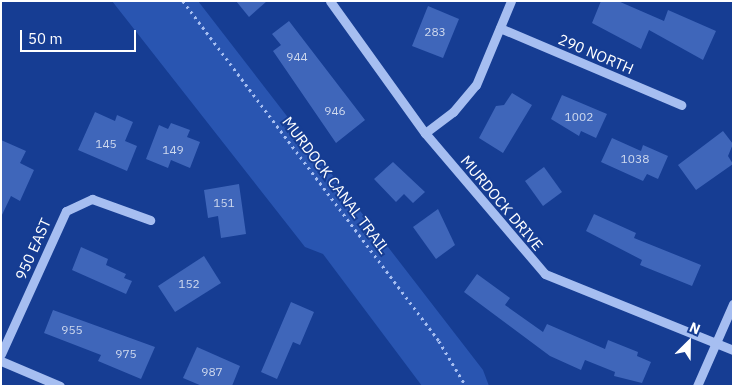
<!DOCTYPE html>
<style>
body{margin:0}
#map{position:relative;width:734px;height:387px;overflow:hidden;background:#163d93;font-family:"IBM Plex Sans",sans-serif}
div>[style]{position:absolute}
.green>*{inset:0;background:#2955b1}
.building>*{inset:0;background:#3f66ba}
.path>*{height:2.5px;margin-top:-1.25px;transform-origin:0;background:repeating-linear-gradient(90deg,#a6bef1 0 2.5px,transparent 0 6.5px)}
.minor>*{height:9px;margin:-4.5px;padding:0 4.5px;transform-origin:4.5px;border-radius:4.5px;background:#a6bef1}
span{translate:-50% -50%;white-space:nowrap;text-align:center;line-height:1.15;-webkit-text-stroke:4px #163d93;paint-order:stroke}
.number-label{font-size:12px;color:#cfd9ee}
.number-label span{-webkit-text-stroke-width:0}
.street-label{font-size:15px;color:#fff}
.frame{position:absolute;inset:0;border:2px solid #fff;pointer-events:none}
.north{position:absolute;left:664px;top:317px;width:50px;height:50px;-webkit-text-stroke:4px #163d93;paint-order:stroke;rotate:23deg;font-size:14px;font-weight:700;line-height:20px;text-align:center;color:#fff}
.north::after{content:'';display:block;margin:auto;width:18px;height:22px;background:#fff;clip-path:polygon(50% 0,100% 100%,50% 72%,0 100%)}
.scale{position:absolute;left:20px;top:30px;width:116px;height:22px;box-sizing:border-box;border:2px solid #fff;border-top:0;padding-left:6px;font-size:15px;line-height:18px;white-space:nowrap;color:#fff;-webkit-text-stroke:4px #163d93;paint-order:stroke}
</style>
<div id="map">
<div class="green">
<div style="clip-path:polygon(112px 1px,198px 1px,483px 370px,489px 386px,422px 386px,323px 254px,305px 247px)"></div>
</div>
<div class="building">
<div style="clip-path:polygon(236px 1px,267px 1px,249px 17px)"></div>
<div style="clip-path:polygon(601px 1px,618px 1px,664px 21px,668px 10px,716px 31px,703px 60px,649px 30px,641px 49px,592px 23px)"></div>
<div style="clip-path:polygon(428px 6px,459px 19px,443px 58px,412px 46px)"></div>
<div style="clip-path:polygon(289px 21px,365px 120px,336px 143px,273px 51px,281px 45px,272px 34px)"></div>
<div style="clip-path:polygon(512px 93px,532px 105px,503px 153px,479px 138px,496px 106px,504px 105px)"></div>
<div style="clip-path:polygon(562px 95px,607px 114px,596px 138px,581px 131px,579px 136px,551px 119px)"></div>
<div style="clip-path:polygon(95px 112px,115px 121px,117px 115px,133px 122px,125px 141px,137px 146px,127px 171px,78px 150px)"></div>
<div style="clip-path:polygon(171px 123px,190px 130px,187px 137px,200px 142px,190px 168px,171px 160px,168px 168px,146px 159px,159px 125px,168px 129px)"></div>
<div style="clip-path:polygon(723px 131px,733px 144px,728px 156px,733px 164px,696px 190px,678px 165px)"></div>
<div style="clip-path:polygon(612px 138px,641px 151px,643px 145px,668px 156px,658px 179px,647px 174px,643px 181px,601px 162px)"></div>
<div style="clip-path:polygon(1px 140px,26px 151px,20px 163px,34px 170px,20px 201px,11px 196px,1px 217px)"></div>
<div style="clip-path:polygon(393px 162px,425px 192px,413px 203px,404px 194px,396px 202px,374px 179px)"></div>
<div style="clip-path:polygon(544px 167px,562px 192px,543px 206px,525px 181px)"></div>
<div style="clip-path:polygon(239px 184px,246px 234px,221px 238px,218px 216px,208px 218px,204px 190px)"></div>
<div style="clip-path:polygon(438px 209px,455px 245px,436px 259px,413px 227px)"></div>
<div style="clip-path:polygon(594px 214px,636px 233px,634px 238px,701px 265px,692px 286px,640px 265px,642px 260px,586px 231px)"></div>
<div style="clip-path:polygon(81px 247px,108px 259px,106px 265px,126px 274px,124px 278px,132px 281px,126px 294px,72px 270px)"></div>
<div style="clip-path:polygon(204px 256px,221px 283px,175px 312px,158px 286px)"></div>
<div style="clip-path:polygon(477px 274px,510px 298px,505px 305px,543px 332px,547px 324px,605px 349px,608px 340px,638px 352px,637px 356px,651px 362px,642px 383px,614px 376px,615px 372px,585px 360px,581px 370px,550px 356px,464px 292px)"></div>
<div style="clip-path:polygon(291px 302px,314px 312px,300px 345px,293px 342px,277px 379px,261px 372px)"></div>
<div style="clip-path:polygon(53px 310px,155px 347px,141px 379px,98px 361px,101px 355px,44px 333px)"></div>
<div style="clip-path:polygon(197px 347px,240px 366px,232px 386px,202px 386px,183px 378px)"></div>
</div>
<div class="path">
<div style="left:183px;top:1px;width:426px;rotate:53deg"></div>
<div style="left:439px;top:341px;width:52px;rotate:59deg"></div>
</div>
<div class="minor">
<div style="left:330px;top:1px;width:163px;rotate:54.3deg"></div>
<div style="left:425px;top:133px;width:185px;rotate:49.6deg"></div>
<div style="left:545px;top:274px;width:203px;rotate:22deg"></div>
<div style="left:500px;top:28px;width:197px;rotate:23deg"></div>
<div style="left:425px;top:133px;width:35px;rotate:-37deg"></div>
<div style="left:453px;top:112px;width:35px;rotate:-50deg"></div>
<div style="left:476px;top:85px;width:91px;rotate:-67.4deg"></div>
<div style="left:1px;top:354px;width:157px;rotate:-65.6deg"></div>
<div style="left:66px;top:211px;width:29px;rotate:-25deg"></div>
<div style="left:92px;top:199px;width:62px;rotate:19.9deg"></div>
<div style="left:1px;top:361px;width:64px;rotate:23deg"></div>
<div style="left:697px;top:386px;width:90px;rotate:-66.3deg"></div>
</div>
<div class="number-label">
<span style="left:435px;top:32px">283</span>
<span style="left:297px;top:57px">944</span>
<span style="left:335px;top:111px">946</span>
<span style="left:579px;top:117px">1002</span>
<span style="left:106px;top:144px">145</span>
<span style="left:173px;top:150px">149</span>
<span style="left:635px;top:159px">1038</span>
<span style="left:224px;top:203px">151</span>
<span style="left:189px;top:284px">152</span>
<span style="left:72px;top:330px">955</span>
<span style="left:126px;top:354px">975</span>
<span style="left:212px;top:372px">987</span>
</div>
<div class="street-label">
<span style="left:596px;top:54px;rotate:23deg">290 NORTH</span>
<span style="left:336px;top:185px;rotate:53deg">MURDOCK CANAL TRAIL</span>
<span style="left:502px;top:203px;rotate:50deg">MURDOCK DRIVE</span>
<span style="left:33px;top:249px;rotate:-66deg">950 EAST</span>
</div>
<div class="frame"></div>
<div class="north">N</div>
<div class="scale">50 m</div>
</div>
